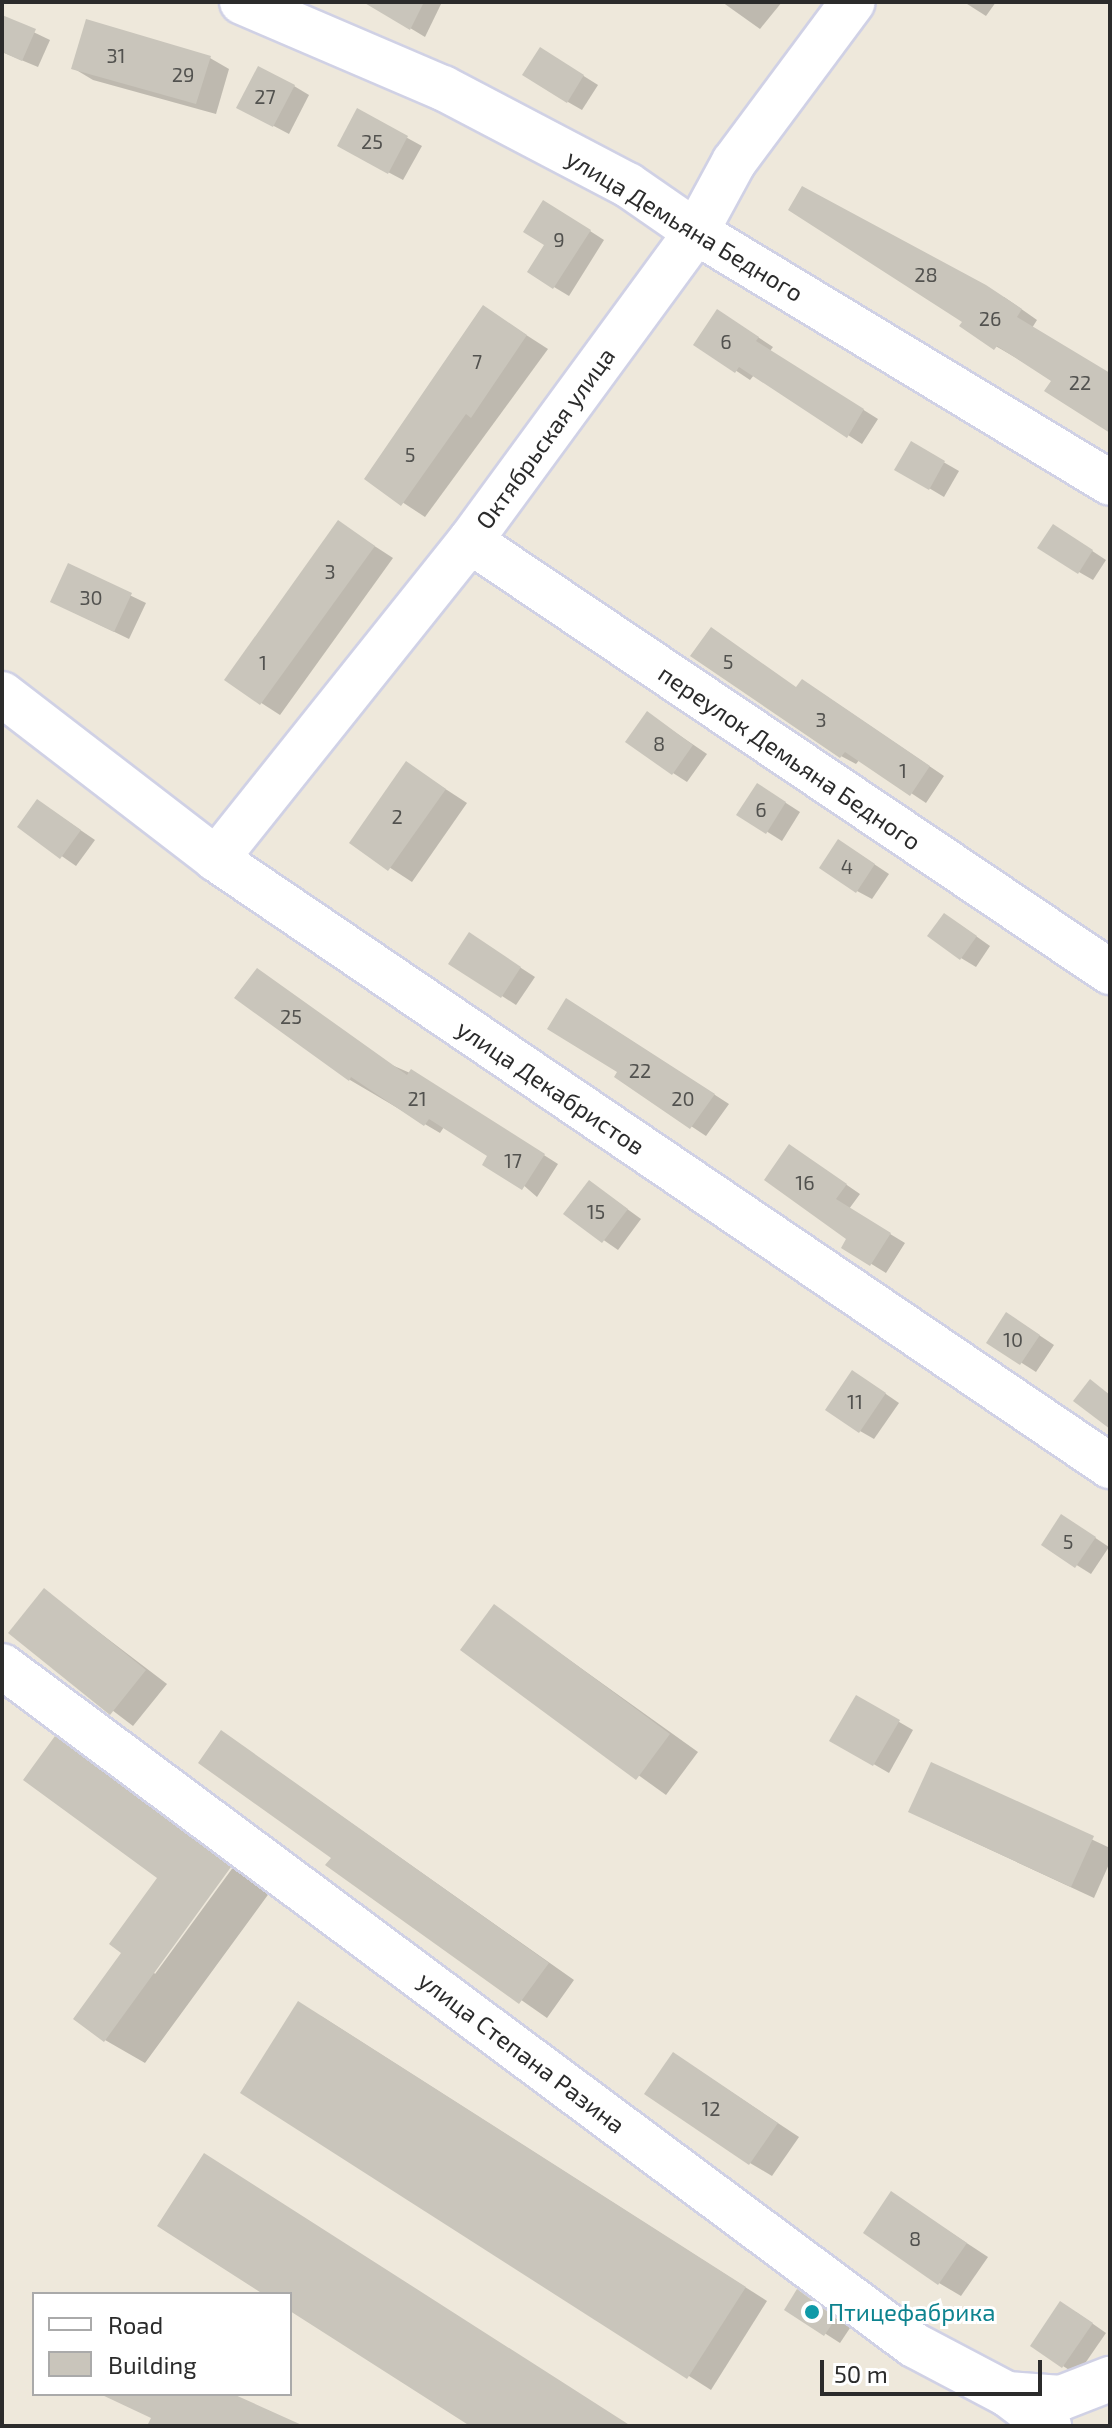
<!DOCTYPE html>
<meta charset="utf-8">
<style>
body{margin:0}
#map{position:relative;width:1112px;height:2428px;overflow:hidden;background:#eee8db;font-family:"Exo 2",sans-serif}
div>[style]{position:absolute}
.shadow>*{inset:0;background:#0003}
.building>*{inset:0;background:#c9c5bb}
.roads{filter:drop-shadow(2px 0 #d0d1e5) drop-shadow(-2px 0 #d0d1e5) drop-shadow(0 2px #d0d1e5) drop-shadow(0 -2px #d0d1e5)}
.minor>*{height:44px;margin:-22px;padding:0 22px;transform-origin:22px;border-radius:22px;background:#fff}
.dots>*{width:22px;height:22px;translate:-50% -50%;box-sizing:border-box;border:4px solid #fff;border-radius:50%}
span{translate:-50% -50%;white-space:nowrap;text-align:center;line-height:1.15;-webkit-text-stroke:6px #fff;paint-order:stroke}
.number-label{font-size:20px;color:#52524f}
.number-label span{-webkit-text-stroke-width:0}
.street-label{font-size:24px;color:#2b2b2b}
.culture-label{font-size:24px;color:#0d838f}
.left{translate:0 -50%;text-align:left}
.frame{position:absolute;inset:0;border:4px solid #2b2b2b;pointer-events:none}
.legend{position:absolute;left:32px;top:2292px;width:260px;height:104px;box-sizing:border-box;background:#fff;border:2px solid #aaa;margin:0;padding:10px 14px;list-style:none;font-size:24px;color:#2b2b2b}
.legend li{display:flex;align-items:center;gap:16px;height:40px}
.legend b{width:40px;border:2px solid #aaa}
.scale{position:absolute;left:820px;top:2360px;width:222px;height:36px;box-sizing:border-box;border:4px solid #2b2b2b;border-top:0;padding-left:10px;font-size:24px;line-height:28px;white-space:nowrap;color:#2b2b2b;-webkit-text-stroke:6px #fff;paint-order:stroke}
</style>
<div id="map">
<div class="shadow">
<div style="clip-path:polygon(367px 2px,442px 2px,425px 37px)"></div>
<div style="clip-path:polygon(722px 2px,782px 2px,760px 29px)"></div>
<div style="clip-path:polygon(964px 2px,996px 2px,986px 16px)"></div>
<div style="clip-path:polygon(2px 17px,50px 40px,38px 67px,2px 52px)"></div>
<div style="clip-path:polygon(210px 58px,229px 69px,216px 114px,93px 80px,73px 68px)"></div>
<div style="clip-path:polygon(555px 58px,598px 85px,582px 110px,568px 102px)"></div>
<div style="clip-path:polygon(294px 86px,309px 95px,289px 134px,253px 115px)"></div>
<div style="clip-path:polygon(358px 111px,422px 146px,403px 180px,354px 154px)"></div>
<div style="clip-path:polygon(559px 211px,604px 240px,569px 296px,554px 287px)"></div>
<div style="clip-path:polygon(1004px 297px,1037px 320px,1032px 328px,1110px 375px,1110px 431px,1054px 380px,961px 326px)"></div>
<div style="clip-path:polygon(483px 307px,548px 349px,425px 517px,367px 479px)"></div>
<div style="clip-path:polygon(732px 320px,773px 347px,770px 351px,878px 419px,862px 444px,754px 375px,750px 380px,696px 344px)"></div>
<div style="clip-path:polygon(912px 444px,959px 471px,944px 497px,897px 469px)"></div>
<div style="clip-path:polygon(339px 523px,393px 558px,280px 715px,226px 680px)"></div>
<div style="clip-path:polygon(1068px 535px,1106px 560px,1093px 580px,1079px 572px)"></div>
<div style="clip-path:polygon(69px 566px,146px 603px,129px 639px,67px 609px)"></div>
<div style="clip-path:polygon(798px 689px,817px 690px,944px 776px,926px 803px,860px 759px,856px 764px,841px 756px)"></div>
<div style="clip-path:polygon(648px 714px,707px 754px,687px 782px,673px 773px)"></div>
<div style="clip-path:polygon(407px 764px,467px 803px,412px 882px,352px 843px)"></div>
<div style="clip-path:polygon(772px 794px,800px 812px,782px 841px,739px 814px)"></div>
<div style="clip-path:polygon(38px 801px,95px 840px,76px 866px,20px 827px)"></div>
<div style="clip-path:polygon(853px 850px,889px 874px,872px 899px,857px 891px)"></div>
<div style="clip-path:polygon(959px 924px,990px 946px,976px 967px,961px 958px)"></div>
<div style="clip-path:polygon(484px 944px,535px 977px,516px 1005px,502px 996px)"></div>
<div style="clip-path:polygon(237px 997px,426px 1080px,558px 1164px,537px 1197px,490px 1156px,444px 1127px,440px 1133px,350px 1080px)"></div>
<div style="clip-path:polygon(582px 1009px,729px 1104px,706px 1136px,617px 1077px,620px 1072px)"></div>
<div style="clip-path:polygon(790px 1146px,860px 1194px,849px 1209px,905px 1243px,886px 1273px,844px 1247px,849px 1239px)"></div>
<div style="clip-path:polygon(590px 1182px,641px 1219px,618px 1250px,566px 1214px)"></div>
<div style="clip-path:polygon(1021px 1323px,1054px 1345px,1036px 1372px,989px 1342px)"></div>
<div style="clip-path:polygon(867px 1381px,899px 1403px,874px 1439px,860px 1431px)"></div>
<div style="clip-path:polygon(1076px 1525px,1109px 1547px,1091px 1574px,1043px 1544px)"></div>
<div style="clip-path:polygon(45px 1591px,167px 1684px,133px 1726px,11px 1633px)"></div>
<div style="clip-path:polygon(494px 1606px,698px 1752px,666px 1795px,463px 1649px)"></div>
<div style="clip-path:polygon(856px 1697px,913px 1730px,889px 1773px,832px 1740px)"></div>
<div style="clip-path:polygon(222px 1732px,574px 1980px,547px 2018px,328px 1865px,334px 1857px)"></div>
<div style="clip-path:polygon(55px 1739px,95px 1762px,231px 1863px,153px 1971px,155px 1974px,234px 1866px,270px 1892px,145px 2063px,105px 2040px,124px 1952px,160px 1878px)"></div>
<div style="clip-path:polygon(932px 1764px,1110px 1848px,1110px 1862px,1094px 1898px,933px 1823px)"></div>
<div style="clip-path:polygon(321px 2016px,767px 2301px,711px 2390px,243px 2092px)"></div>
<div style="clip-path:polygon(674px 2054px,799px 2137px,772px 2176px,750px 2163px)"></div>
<div style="clip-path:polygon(892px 2194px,988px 2257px,961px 2296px,939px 2283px)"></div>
<div style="clip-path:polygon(798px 2292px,850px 2328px,840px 2343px,787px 2309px)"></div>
<div style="clip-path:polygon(1076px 2312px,1106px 2333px,1077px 2375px,1063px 2366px)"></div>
</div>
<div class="building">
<div style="clip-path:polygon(363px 2px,424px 2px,410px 30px)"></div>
<div style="clip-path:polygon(2px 15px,36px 29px,22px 61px,2px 52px)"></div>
<div style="clip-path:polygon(86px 19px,211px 56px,196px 104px,71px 69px)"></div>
<div style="clip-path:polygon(540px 47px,584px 75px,567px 103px,522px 75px)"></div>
<div style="clip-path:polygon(258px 66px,295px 85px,273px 127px,236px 108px)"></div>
<div style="clip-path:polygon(357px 108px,408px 136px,388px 174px,337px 146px)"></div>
<div style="clip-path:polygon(802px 186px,986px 285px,1022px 309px,1017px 317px,1110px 373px,1110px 433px,1044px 391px,1051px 381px,997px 346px,994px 350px,959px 326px,962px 322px,788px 210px)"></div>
<div style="clip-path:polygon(543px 200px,591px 230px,553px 289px,527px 272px,544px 245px,523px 232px)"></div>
<div style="clip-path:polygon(483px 305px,527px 335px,471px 418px,466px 414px,401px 506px,364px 479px)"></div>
<div style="clip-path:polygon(717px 309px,759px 337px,756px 341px,864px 409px,847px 438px,739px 367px,735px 373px,693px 345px)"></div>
<div style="clip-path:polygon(911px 441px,945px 461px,929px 490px,894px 470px)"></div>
<div style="clip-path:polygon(338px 520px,375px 546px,260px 705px,224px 680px)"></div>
<div style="clip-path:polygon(1053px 524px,1093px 550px,1078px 574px,1037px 548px)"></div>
<div style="clip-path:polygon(68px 563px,132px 593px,114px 632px,50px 602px)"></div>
<div style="clip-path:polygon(711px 627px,796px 687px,802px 679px,930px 766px,910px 796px,845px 752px,840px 758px,690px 656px)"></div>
<div style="clip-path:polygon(647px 711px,693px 745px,672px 775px,625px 742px)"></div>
<div style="clip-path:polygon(406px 761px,446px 789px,388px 871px,349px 843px)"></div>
<div style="clip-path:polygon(757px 783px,786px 802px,766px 834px,736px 815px)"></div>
<div style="clip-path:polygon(37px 799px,81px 830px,60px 859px,17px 827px)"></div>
<div style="clip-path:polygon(838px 839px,875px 864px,856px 893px,819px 868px)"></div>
<div style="clip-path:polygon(944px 913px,977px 936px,960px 960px,927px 936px)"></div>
<div style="clip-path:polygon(469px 932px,521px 967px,501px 998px,448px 964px)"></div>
<div style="clip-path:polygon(257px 968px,407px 1075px,411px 1069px,545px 1154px,522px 1190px,482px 1165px,487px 1156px,429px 1119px,424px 1126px,351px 1077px,349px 1081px,234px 998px)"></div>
<div style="clip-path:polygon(566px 998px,715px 1094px,690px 1129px,614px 1077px,617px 1072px,547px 1029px)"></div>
<div style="clip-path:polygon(789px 1144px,847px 1184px,836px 1199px,891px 1233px,870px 1266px,841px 1248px,846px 1239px,764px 1180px)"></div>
<div style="clip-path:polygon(589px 1180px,628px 1209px,602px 1243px,563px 1214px)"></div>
<div style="clip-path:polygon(1006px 1312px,1040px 1335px,1020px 1365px,986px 1343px)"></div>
<div style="clip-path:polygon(852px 1370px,886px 1393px,859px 1433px,825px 1410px)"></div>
<div style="clip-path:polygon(1090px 1379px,1110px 1395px,1110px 1429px,1073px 1401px)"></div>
<div style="clip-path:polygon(1061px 1514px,1096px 1537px,1075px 1568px,1041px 1545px)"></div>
<div style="clip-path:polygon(44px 1588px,146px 1670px,110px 1715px,8px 1633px)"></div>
<div style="clip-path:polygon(494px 1604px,670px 1734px,636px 1780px,460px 1650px)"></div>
<div style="clip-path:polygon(856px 1695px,900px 1720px,873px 1766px,829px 1741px)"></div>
<div style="clip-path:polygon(221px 1730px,549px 1963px,519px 2004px,325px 1865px,331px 1858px,198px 1763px)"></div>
<div style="clip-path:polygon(55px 1736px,231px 1867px,104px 2042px,73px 2019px,121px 1953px,109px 1944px,157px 1878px,23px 1780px)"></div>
<div style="clip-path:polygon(931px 1762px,1094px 1836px,1071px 1887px,908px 1812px)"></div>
<div style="clip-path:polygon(298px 2001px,746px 2287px,687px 2379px,240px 2093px)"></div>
<div style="clip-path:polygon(673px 2052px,778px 2123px,749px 2165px,644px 2094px)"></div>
<div style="clip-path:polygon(204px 2153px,631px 2426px,470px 2426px,290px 2311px,290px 2294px,263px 2294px,157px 2226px)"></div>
<div style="clip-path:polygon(891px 2191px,967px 2243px,938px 2285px,863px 2233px)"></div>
<div style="clip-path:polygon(797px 2289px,836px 2318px,824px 2336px,784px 2310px)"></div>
<div style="clip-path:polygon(1060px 2301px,1093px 2323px,1062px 2368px,1030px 2346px)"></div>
<div style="clip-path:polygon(100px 2394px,233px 2394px,304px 2426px,147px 2426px,151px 2418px)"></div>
</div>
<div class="roads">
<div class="minor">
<div style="left:242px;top:2px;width:219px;rotate:23.2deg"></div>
<div style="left:443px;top:88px;width:209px;rotate:27.7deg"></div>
<div style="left:628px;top:185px;width:83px;rotate:34.7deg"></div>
<div style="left:696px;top:232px;width:484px;rotate:31.2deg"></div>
<div style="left:470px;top:541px;width:772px;rotate:33.96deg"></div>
<div style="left:2px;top:694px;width:270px;rotate:37.6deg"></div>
<div style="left:216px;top:859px;width:1081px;rotate:34.18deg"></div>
<div style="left:216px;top:859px;width:407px;rotate:-51.4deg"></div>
<div style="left:470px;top:541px;width:383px;rotate:-53.8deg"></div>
<div style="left:696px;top:232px;width:80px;rotate:-61.5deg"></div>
<div style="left:734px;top:162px;width:199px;rotate:-53.4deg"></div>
<div style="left:2px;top:1666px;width:1137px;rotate:36.67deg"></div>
<div style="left:914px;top:2345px;width:105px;rotate:27.8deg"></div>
<div style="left:1007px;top:2394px;width:53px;rotate:37.3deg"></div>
<div style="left:1007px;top:2394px;width:54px;rotate:4.2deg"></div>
<div style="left:1061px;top:2398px;width:53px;rotate:-21.2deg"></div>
</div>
</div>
<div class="dots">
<div style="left:812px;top:2312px;background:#0f9aa8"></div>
</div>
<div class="number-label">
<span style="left:116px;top:55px">31</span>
<span style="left:183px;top:74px">29</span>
<span style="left:265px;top:96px">27</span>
<span style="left:372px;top:141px">25</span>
<span style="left:559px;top:239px">9</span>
<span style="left:926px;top:274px">28</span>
<span style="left:990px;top:318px">26</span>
<span style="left:726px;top:341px">6</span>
<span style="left:477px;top:361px">7</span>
<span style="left:1080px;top:382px">22</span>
<span style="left:410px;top:454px">5</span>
<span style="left:330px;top:571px">3</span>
<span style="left:91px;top:597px">30</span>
<span style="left:728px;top:661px">5</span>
<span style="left:263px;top:662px">1</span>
<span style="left:821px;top:719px">3</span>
<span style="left:659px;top:743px">8</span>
<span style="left:903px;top:770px">1</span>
<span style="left:761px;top:809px">6</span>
<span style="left:397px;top:816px">2</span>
<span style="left:847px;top:866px">4</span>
<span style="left:291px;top:1016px">25</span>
<span style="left:640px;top:1070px">22</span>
<span style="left:417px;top:1098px">21</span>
<span style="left:683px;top:1098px">20</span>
<span style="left:513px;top:1160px">17</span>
<span style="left:805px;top:1182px">16</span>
<span style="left:596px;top:1211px">15</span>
<span style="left:1013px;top:1339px">10</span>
<span style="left:855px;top:1401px">11</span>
<span style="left:1068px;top:1541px">5</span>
<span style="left:711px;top:2108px">12</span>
<span style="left:915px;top:2238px">8</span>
</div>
<div class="street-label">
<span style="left:685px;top:225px;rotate:31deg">улица Демьяна Бедного</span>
<span style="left:545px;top:438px;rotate:-54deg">Октябрьская улица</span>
<span style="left:790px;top:757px;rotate:34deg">переулок Демьяна Бедного</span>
<span style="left:551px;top:1087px;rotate:34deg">улица Декабристов</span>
<span style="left:522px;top:2052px;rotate:37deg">улица Степана Разина</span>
</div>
<div class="culture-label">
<span class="left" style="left:828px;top:2312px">Птицефабрика</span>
</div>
<div class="frame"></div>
<ul class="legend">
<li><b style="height:10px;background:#fff"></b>Road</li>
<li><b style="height:22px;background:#c9c5bb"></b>Building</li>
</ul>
<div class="scale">50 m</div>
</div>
